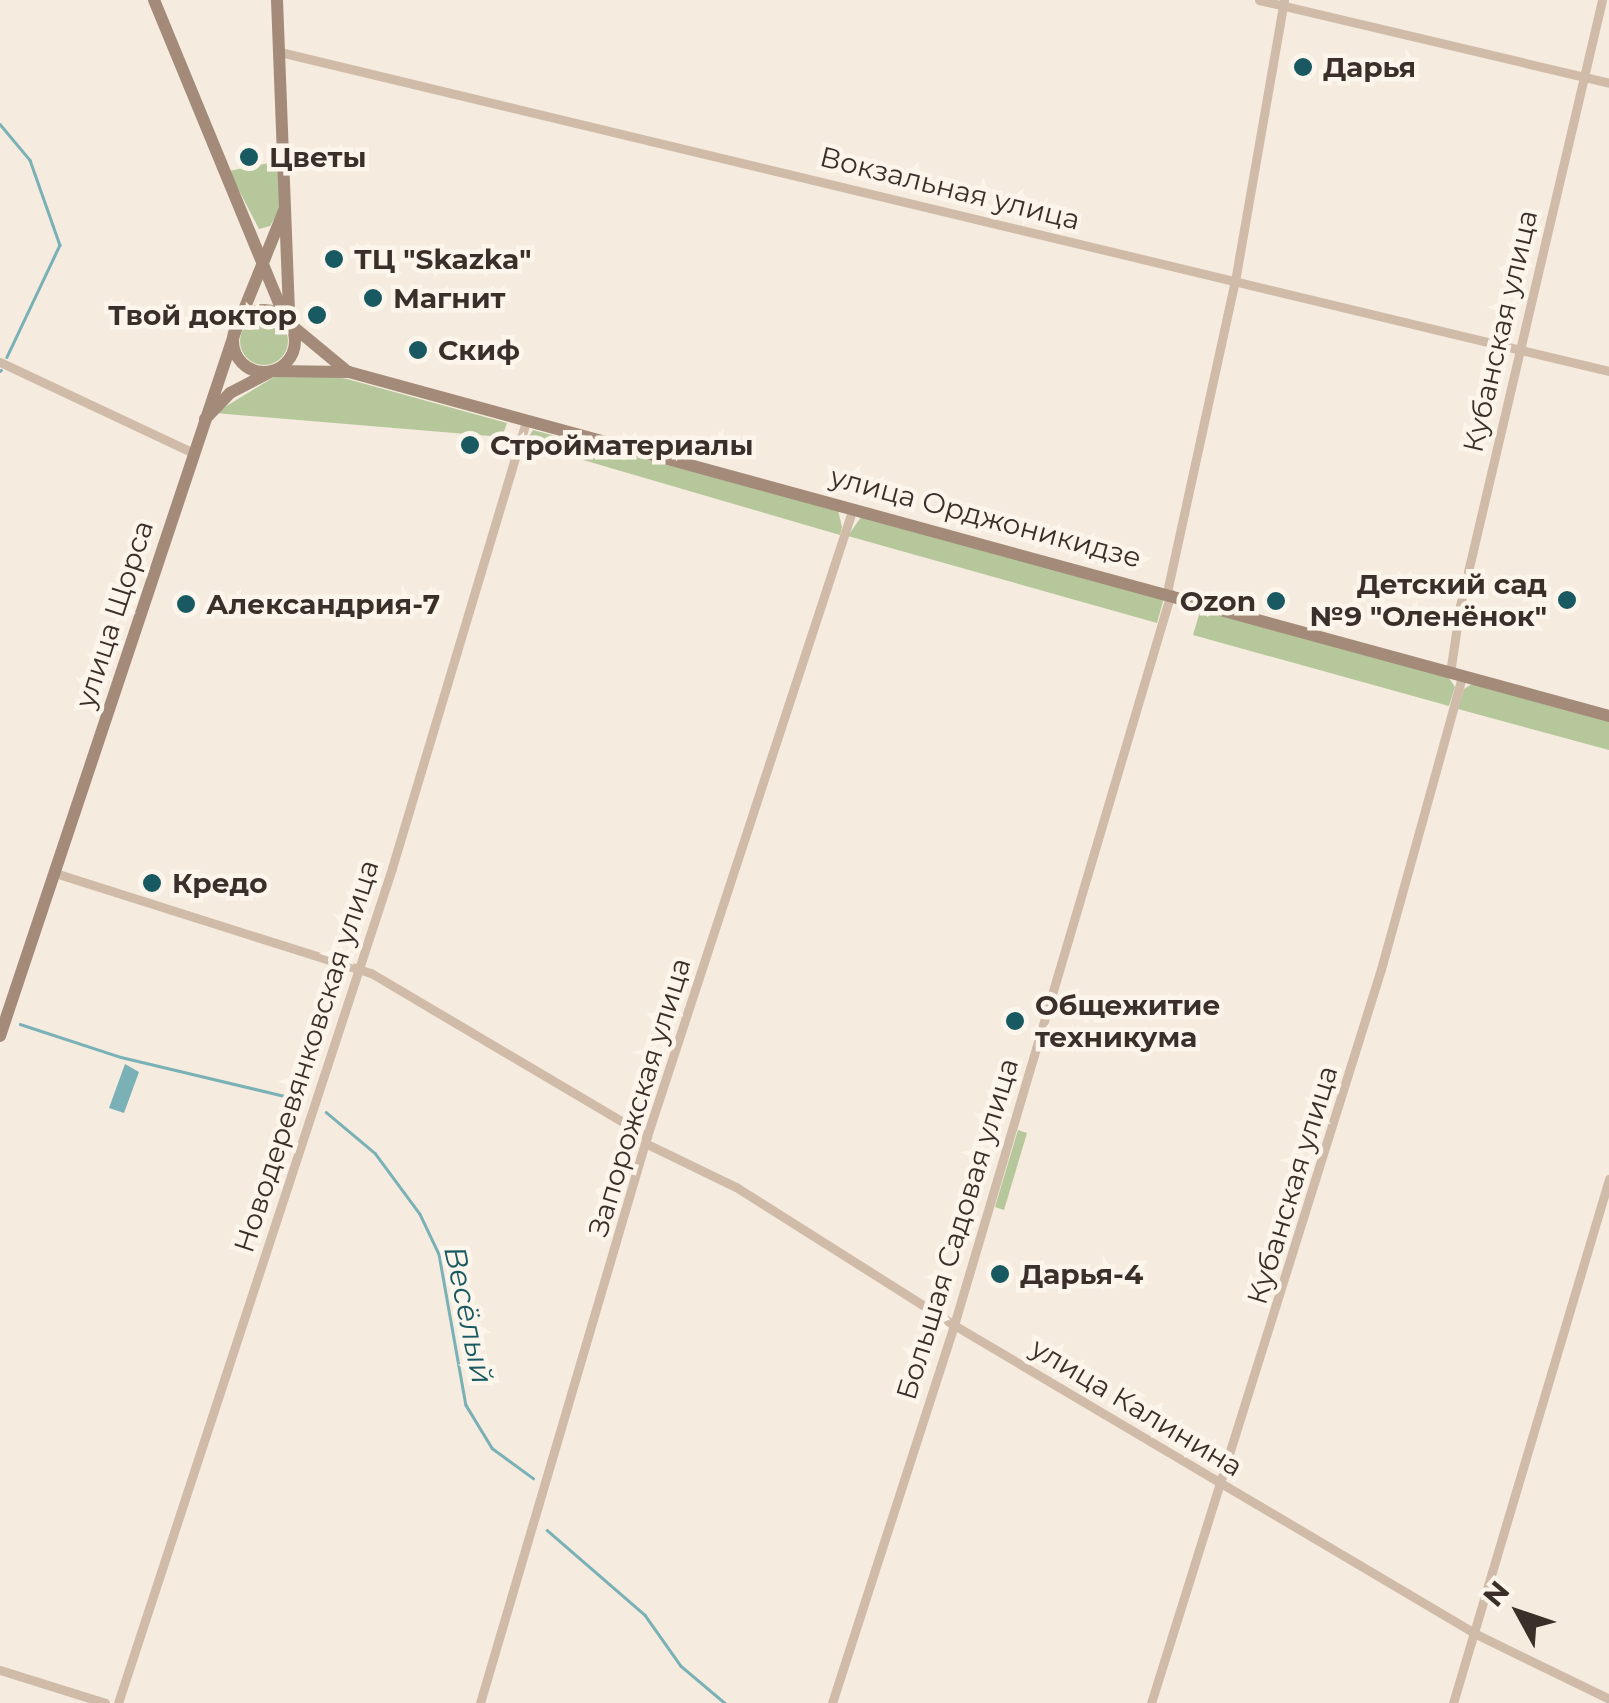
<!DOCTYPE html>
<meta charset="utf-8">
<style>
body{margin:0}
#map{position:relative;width:1609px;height:1703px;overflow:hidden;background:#f5ebde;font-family:Montserrat,sans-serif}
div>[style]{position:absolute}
.green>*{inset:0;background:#b6c79b}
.round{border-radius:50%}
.water>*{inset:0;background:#79b1b6}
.stream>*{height:2.5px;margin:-1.25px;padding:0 1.25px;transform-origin:1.25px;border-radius:1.25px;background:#79b1b6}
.minor>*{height:9px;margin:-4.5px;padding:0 4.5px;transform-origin:4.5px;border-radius:4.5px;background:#cfbba8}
.secondary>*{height:12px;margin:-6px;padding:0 6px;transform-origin:6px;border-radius:6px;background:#a38a79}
.secondary>.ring{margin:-6px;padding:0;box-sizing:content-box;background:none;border:12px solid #a38a79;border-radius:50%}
.dots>*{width:28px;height:28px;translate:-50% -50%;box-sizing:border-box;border:5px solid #fcf5eb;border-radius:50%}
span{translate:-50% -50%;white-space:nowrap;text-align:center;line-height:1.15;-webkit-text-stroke:9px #fcf5eb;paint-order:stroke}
.poi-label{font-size:28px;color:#3b2f29;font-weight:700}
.left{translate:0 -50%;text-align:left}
.right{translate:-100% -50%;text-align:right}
.street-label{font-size:28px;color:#3b2f29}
.water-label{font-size:30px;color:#195a62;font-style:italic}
.north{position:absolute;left:1469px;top:1563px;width:100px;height:100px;-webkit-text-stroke:8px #fcf5eb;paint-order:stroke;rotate:310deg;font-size:28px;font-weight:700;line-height:40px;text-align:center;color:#3b2f29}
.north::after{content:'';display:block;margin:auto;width:35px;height:45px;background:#3b2f29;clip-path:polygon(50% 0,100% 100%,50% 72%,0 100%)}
</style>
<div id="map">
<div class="green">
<div style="clip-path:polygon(279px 161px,280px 209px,270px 226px,259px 229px,229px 171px)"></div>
<div class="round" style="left:240px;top:317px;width:48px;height:48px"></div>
<div style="clip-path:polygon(321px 374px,347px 379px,507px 423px,502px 437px,215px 413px,274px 377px)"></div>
<div style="clip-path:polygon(533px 430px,838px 510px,842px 527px,840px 535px,525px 443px)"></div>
<div style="clip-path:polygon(861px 517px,1164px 598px,1157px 623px,848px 536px)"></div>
<div style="clip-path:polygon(1201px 608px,1449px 678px,1455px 687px,1449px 706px,1193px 635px)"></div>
<div style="clip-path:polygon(1472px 684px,1609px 722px,1609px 750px,1458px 709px,1464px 689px)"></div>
<div style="clip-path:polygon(1018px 1130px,1027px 1133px,1004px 1210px,995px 1207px)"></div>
</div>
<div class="water">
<div style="clip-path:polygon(125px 1064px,139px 1072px,124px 1113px,109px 1108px)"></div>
</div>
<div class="stream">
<div style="left:0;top:124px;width:47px;rotate:50.2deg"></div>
<div style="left:30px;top:160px;width:90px;rotate:70.6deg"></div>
<div style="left:60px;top:245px;width:124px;rotate:115.3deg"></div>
<div style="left:0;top:371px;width:1px;rotate:-45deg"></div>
<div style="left:20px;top:1024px;width:106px;rotate:18.1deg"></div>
<div style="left:121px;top:1057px;width:185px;rotate:13.4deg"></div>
<div style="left:326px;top:1112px;width:64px;rotate:39.9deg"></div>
<div style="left:375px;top:1153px;width:76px;rotate:53.6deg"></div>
<div style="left:420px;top:1214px;width:44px;rotate:64.6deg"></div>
<div style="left:439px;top:1254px;width:153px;rotate:79.9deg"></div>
<div style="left:466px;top:1405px;width:50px;rotate:58.8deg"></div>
<div style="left:492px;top:1448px;width:51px;rotate:36.2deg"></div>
<div style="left:547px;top:1530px;width:130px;rotate:40.9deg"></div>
<div style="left:645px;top:1615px;width:62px;rotate:54.8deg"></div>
<div style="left:681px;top:1666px;width:57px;rotate:40.1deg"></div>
</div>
<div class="minor">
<div style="left:1259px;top:0;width:360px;rotate:13.3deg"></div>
<div style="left:280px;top:52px;width:1367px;rotate:13.5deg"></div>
<div style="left:0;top:362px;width:213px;rotate:25.2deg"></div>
<div style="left:1167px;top:592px;width:318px;rotate:-77.7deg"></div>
<div style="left:1235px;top:281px;width:285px;rotate:-80.1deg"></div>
<div style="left:1450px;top:673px;width:68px;rotate:-81.5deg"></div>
<div style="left:1460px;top:606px;width:622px;rotate:-76.81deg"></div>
<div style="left:55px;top:873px;width:331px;rotate:17.6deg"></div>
<div style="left:371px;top:973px;width:321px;rotate:30.6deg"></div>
<div style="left:647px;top:1144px;width:99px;rotate:25.8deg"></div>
<div style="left:736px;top:1187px;width:258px;rotate:32.3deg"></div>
<div style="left:954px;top:1325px;width:607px;rotate:30.62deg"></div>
<div style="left:1476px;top:1634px;width:148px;rotate:26deg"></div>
<div style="left:0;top:1670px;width:110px;rotate:17.4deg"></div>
<div style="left:118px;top:1703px;width:879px;rotate:-71.83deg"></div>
<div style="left:392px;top:868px;width:468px;rotate:-73.3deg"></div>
<div style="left:480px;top:1703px;width:591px;rotate:-73.59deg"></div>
<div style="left:647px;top:1136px;width:661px;rotate:-71.84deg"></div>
<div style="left:832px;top:1703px;width:397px;rotate:-72.1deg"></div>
<div style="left:954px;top:1325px;width:763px;rotate:-73.49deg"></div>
<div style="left:1151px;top:1703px;width:769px;rotate:-72.6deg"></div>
<div style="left:1381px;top:969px;width:304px;rotate:-74.5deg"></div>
<div style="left:1453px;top:1703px;width:547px;rotate:-73.42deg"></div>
</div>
<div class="secondary">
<div style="left:154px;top:0;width:331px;rotate:67.6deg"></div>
<div style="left:280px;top:306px;width:21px;rotate:61deg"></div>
<div style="left:290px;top:324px;width:75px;rotate:39.6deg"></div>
<div style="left:277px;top:0;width:317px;rotate:87.8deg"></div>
<div class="ring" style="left:233px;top:310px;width:50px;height:50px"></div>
<div style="left:205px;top:419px;width:36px;rotate:-46deg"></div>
<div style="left:230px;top:393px;width:47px;rotate:-27.6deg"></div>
<div style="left:272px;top:371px;width:77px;rotate:0.7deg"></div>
<div style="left:349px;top:372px;width:1306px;rotate:15.27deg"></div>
<div style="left:0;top:1036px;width:742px;rotate:-71.54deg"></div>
<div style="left:235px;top:332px;width:131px;rotate:-68deg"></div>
</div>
<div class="dots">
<div style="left:1303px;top:67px;background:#195a62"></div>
<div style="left:249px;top:157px;background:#195a62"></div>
<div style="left:334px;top:259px;background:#195a62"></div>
<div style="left:373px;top:298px;background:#195a62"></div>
<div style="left:317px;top:315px;background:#195a62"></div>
<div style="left:418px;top:350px;background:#195a62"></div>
<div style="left:470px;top:445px;background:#195a62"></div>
<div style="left:1567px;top:600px;background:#195a62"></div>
<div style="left:1276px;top:601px;background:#195a62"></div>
<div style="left:186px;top:604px;background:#195a62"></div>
<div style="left:152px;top:883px;background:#195a62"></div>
<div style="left:1015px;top:1021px;background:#195a62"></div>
<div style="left:1000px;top:1274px;background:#195a62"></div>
</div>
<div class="poi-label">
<span class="left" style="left:1323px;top:67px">Дарья</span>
<span class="left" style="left:269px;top:157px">Цветы</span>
<span class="left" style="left:354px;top:259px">ТЦ "Skazka"</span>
<span class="left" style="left:393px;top:298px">Магнит</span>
<span class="right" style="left:297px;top:315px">Твой доктор</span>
<span class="left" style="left:438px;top:350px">Скиф</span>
<span class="left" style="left:490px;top:445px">Стройматериалы</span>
<span class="right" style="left:1547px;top:600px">Детский сад<br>№9 "Оленёнок"</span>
<span class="right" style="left:1256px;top:601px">Ozon</span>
<span class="left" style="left:206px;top:604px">Александрия-7</span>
<span class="left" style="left:172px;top:883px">Кредо</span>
<span class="left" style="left:1035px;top:1021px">Общежитие<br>техникума</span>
<span class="left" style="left:1020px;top:1274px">Дарья-4</span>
</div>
<div class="street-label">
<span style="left:950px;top:188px;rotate:14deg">Вокзальная улица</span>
<span style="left:1500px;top:331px;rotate:-77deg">Кубанская улица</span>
<span style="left:986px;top:517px;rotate:15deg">улица Орджоникидзе</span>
<span style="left:114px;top:614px;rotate:-72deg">улица Щорса</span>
<span style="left:306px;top:1056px;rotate:-72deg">Новодеревянковская улица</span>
<span style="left:639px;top:1097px;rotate:-73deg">Запорожская улица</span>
<span style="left:1292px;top:1185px;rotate:-73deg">Кубанская улица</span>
<span style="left:957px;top:1229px;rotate:-73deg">Большая Садовая улица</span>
<span style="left:1137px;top:1407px;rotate:31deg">улица Калинина</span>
</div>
<div class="water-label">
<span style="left:468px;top:1315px;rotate:78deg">Весёлый</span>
</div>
<div class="north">N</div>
</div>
